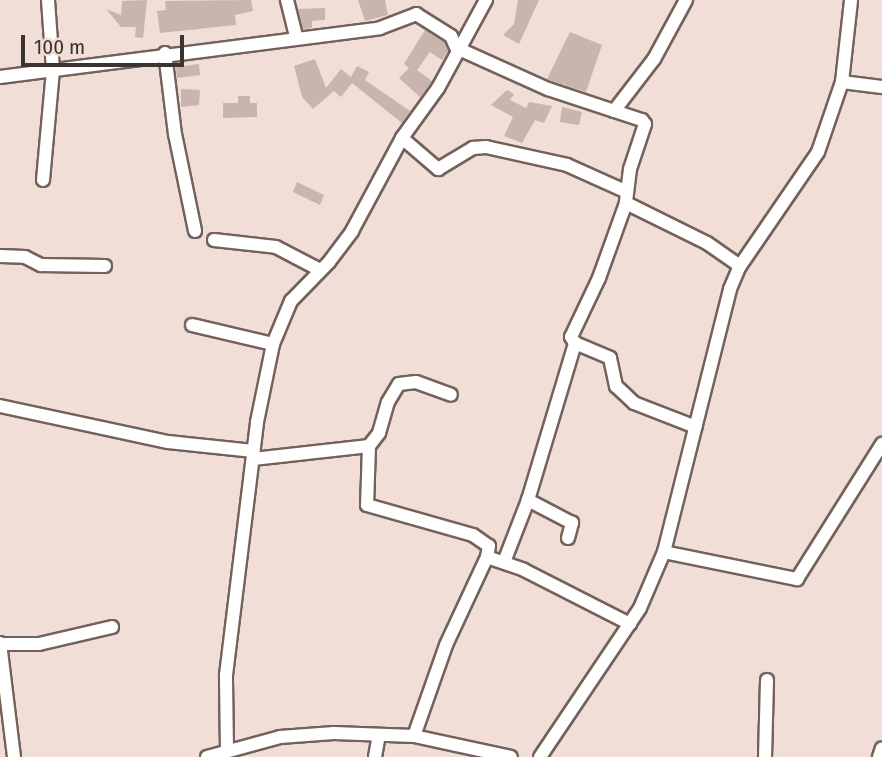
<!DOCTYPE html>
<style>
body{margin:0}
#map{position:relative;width:882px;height:757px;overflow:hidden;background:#f1ded6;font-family:"Fira Sans Condensed",sans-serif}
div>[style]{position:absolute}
.building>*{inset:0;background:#c8b5ae}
.roads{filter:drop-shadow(2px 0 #73625b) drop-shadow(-2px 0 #73625b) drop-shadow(0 2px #73625b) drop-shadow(0 -2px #73625b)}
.minor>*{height:12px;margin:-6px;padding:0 6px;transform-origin:6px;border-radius:6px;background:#fff}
span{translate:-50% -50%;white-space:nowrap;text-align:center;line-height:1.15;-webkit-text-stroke:6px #f1ded6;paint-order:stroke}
.scale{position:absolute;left:21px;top:35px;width:163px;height:32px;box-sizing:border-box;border:4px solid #3b3431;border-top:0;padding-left:9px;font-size:21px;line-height:24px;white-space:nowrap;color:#3b3431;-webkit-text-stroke:5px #f1ded6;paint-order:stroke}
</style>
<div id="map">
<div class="building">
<div style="clip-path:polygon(147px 0,143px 38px,135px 37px,136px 27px,121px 27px,106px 9px,121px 15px,122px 1px)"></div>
<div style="clip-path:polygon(251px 0,253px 11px,235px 15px,236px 25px,160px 33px,157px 11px,166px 10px,165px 1px)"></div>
<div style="clip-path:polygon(358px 0,385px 0,388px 15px,365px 21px)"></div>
<div style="clip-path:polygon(518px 0,539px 0,519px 44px,503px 35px,514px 24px)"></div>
<div style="clip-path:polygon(325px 8px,325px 20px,312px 21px,312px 28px,303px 29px,298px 9px)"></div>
<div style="clip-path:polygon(425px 30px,444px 42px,448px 51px,442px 60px,430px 52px,417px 70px,432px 81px,420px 97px,399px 78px,409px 68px,404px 64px)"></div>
<div style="clip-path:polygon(570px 32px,602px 45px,586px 92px,564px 85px,565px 81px,563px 85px,547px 79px)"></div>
<div style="clip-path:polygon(315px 59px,326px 88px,341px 69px,351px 77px,357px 66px,369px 72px,365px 80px,410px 111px,402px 123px,352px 83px,341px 97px,334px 91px,313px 109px,302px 97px,294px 66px)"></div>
<div style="clip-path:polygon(199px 64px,200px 75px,177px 78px,176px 67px)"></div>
<div style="clip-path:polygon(181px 89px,200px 90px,199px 105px,181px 107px)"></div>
<div style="clip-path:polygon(507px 90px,514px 94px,510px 100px,526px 108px,529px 102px,552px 106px,544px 123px,535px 120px,522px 143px,504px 136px,513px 117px,491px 105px)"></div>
<div style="clip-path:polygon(238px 96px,250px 96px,250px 103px,257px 103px,257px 117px,223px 118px,223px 103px,238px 103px)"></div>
<div style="clip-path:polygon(562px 107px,582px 112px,579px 125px,560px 122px)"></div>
<div style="clip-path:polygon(297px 182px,324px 195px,320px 205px,293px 192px)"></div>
</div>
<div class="roads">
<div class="minor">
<div style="left:287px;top:0;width:38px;rotate:76deg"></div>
<div style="left:486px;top:0;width:100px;rotate:118.6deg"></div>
<div style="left:438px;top:88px;width:62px;rotate:125.8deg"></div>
<div style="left:402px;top:138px;width:48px;rotate:40.7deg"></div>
<div style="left:438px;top:169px;width:41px;rotate:-31deg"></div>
<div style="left:473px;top:148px;width:13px;rotate:-4deg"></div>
<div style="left:486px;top:147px;width:83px;rotate:12.5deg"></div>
<div style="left:567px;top:165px;width:66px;rotate:24.2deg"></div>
<div style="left:459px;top:49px;width:98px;rotate:24.2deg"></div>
<div style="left:548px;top:89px;width:99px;rotate:18.3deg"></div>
<div style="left:642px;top:120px;width:5px;rotate:53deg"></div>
<div style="left:645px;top:124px;width:47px;rotate:108.4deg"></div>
<div style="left:630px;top:169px;width:34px;rotate:97deg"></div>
<div style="left:626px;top:203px;width:90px;rotate:26.3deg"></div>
<div style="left:707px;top:243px;width:40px;rotate:34.9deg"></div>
<div style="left:165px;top:53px;width:82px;rotate:83deg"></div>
<div style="left:175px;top:134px;width:99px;rotate:78.3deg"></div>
<div style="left:0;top:77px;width:383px;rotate:-7.3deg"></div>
<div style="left:380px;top:28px;width:39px;rotate:-21deg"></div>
<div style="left:416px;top:14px;width:41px;rotate:32.2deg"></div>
<div style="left:451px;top:36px;width:17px;rotate:66deg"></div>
<div style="left:842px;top:82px;width:40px;rotate:7.1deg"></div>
<div style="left:614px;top:111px;width:66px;rotate:-52.4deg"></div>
<div style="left:654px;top:59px;width:67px;rotate:-61.5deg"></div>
<div style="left:43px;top:180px;width:110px;rotate:-84.8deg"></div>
<div style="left:53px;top:70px;width:70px;rotate:-94.1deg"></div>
<div style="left:626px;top:203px;width:80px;rotate:109.8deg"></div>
<div style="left:599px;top:278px;width:65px;rotate:115.4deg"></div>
<div style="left:571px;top:337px;width:7px;rotate:56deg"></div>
<div style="left:575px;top:343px;width:38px;rotate:23deg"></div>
<div style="left:610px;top:358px;width:29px;rotate:78deg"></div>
<div style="left:616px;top:386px;width:25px;rotate:43deg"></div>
<div style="left:634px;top:403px;width:66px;rotate:21.2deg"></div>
<div style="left:214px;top:240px;width:62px;rotate:6.4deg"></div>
<div style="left:276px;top:247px;width:50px;rotate:27.6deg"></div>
<div style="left:0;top:256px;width:25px;rotate:2deg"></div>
<div style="left:25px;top:257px;width:18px;rotate:27deg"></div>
<div style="left:41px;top:265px;width:64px;rotate:0.9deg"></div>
<div style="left:192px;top:325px;width:83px;rotate:13.2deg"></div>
<div style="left:0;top:406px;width:172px;rotate:12.1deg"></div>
<div style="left:168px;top:442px;width:86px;rotate:6deg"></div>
<div style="left:369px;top:446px;width:59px;rotate:91.9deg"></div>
<div style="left:367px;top:505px;width:110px;rotate:15.8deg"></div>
<div style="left:473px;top:535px;width:19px;rotate:35deg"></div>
<div style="left:489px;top:546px;width:11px;rotate:100deg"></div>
<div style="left:253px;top:459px;width:117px;rotate:-6.4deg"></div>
<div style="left:369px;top:446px;width:16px;rotate:-52deg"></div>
<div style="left:379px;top:433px;width:32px;rotate:-74deg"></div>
<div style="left:388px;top:402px;width:21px;rotate:-59deg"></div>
<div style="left:399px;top:384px;width:17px;rotate:-7deg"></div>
<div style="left:416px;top:382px;width:37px;rotate:20deg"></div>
<div style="left:568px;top:538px;width:16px;rotate:-75deg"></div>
<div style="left:572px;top:523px;width:50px;rotate:-152.4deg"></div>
<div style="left:528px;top:500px;width:164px;rotate:-73.3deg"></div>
<div style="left:664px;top:552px;width:136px;rotate:11.5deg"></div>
<div style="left:797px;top:579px;width:160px;rotate:-57.8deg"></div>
<div style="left:504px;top:562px;width:66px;rotate:-68.8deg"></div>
<div style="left:0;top:643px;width:115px;rotate:83deg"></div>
<div style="left:0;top:644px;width:39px"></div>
<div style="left:39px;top:644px;width:75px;rotate:-13.1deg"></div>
<div style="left:414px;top:736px;width:96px;rotate:-70.6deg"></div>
<div style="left:446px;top:645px;width:97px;rotate:-65deg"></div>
<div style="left:487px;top:557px;width:39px;rotate:19deg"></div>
<div style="left:524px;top:570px;width:119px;rotate:27deg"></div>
<div style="left:227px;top:751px;width:76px;rotate:-90.8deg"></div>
<div style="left:226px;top:675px;width:255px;rotate:-83deg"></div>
<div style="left:257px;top:422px;width:80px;rotate:-78.4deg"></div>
<div style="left:273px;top:344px;width:47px;rotate:-67.3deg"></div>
<div style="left:291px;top:301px;width:54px;rotate:-45.7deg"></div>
<div style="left:329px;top:262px;width:39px;rotate:-53deg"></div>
<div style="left:352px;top:231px;width:106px;rotate:-61.7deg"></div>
<div style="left:207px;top:757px;width:76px;rotate:-15.3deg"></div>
<div style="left:280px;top:737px;width:54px;rotate:-4.2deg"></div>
<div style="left:334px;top:733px;width:80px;rotate:2.1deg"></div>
<div style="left:414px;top:736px;width:99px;rotate:12.2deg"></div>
<div style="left:375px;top:757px;width:22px;rotate:-80deg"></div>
<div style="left:540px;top:757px;width:179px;rotate:-56.1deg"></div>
<div style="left:640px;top:608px;width:61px;rotate:-66.8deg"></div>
<div style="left:664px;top:552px;width:271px;rotate:-75.9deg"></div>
<div style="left:730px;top:289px;width:25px;rotate:-67deg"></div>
<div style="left:740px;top:266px;width:138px;rotate:-55.6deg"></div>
<div style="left:818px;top:152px;width:74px;rotate:-71.1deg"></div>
<div style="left:842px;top:82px;width:82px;rotate:-83.7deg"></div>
<div style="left:765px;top:757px;width:77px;rotate:-88.5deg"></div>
<div style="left:879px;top:757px;width:9px;rotate:-72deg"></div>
</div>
</div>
<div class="scale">100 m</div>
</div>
